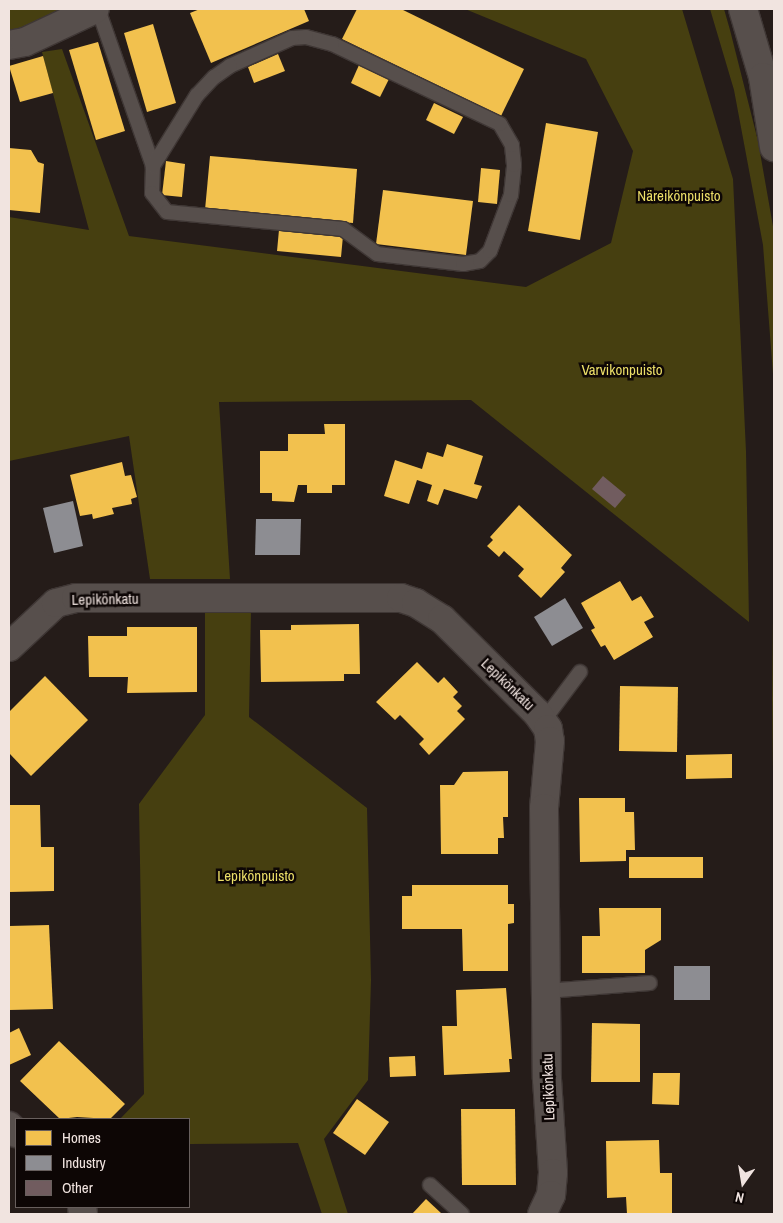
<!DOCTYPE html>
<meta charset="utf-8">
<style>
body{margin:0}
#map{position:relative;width:783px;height:1223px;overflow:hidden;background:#251c19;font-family:"Archivo Narrow",sans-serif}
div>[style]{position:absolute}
.green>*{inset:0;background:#463f10}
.homes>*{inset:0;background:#f2c14e}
.industry>*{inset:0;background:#8d8d92}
.building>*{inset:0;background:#715c5f}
.roads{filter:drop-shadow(1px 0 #3f3735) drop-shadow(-1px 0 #3f3735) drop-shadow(0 1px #3f3735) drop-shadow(0 -1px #3f3735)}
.service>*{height:14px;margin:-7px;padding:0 7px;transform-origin:7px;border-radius:7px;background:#574f4c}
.minor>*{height:28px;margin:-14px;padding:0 14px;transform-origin:14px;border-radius:14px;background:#574f4c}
.tertiary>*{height:28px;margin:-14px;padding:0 14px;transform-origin:14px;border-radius:14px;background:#574f4c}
span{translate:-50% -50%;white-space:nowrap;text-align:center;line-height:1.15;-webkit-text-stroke:5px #0d0605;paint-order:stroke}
.park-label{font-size:15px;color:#ecdf68}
.street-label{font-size:15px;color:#f1e4e0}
.frame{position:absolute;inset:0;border:10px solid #f1e4e0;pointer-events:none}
.legend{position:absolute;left:15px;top:1118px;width:175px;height:90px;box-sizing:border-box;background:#0d0605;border:1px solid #685f5d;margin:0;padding:6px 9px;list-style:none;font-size:15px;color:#f1e4e0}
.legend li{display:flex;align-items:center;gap:10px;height:25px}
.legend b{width:25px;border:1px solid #685f5d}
.north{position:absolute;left:718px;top:1158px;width:50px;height:50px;-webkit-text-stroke:4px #0d0605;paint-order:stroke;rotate:193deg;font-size:14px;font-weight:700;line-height:20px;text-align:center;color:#f1e4e0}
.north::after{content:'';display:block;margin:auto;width:18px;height:22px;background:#f1e4e0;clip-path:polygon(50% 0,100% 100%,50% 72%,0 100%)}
</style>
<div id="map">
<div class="green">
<div style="clip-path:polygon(9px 9px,62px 9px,27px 27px,9px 31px)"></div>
<div style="clip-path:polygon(465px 9px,682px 9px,733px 179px,746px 451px,749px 622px,471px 400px,219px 402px,230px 579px,150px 579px,129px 436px,9px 461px,9px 217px,89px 230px,42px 52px,62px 49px,129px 236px,526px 287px,611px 243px,633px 151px,586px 59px)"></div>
<div style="clip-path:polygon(710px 9px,724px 9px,730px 30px,758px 141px,774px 232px,774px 387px,763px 245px,734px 90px)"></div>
<div style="clip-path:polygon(774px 534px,774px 846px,772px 699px)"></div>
<div style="clip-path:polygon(251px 610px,249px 717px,367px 808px,371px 980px,368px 1080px,324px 1139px,348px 1214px,322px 1214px,298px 1143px,189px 1144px,189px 1119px,120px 1119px,144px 1094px,139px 804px,205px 715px,205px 613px)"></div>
</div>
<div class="homes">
<div style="clip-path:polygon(200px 9px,304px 9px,309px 21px,211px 63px,190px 13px)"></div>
<div style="clip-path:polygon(357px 9px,401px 9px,524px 69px,501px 116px,342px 39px)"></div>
<div style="clip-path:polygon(153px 24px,176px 103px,147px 112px,124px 33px)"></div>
<div style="clip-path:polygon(98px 42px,125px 131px,96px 140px,69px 50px)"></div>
<div style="clip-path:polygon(278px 54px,285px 71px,254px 83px,248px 67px)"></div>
<div style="clip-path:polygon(43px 56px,53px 93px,20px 102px,9px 66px)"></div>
<div style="clip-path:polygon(359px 65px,389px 79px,380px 97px,351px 83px)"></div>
<div style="clip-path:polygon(434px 103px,463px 117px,454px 134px,426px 120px)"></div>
<div style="clip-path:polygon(546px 123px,598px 132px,580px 240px,528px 231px)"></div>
<div style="clip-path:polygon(9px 148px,31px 150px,38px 162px,44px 164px,40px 213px,9px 210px)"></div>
<div style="clip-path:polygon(210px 156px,357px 169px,353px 223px,205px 210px)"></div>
<div style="clip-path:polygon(166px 161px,185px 164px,182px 197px,162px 195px)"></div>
<div style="clip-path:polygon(481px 168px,500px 170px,497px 204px,478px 202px)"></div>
<div style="clip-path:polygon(383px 190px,473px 201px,466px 255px,376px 244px)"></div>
<div style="clip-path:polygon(279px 230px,343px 236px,341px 257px,277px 251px)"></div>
<div style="clip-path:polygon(324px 424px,345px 424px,345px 485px,332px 485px,332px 493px,307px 493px,307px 485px,298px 485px,294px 502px,272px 501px,272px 493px,260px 493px,260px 451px,288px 451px,288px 434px,325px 434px)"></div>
<div style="clip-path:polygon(447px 444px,483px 456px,474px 484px,482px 486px,477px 499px,444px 489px,438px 505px,427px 501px,432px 485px,417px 480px,409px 504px,384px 496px,395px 460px,422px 469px,427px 452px,443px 457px)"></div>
<div style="clip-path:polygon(122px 462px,125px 476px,131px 475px,137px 497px,131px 499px,132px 504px,112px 508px,114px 514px,93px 519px,92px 514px,80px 516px,70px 475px)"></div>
<div style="clip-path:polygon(519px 505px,572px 555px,561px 568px,565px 572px,541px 598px,518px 576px,524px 569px,504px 551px,499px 557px,487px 546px,493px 540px,490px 537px)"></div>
<div style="clip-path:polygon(620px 581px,632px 601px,641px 596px,654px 617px,644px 622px,653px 637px,614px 660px,605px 645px,601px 647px,591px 630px,595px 628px,581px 603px)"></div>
<div style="clip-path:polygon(359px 624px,360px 674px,344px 674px,344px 681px,261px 682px,260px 630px,291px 630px,291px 625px)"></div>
<div style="clip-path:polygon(127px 627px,197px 627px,197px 692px,127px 693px,128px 677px,89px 677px,88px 636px,127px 636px)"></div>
<div style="clip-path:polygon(417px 662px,438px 683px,444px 677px,458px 692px,453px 697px,462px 706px,457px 711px,465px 719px,429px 755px,419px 744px,424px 739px,400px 715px,395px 720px,376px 702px)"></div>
<div style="clip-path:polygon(45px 676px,88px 720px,31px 776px,9px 753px,9px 712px)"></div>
<div style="clip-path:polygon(620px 686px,678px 687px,677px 752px,619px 751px)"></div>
<div style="clip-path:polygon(732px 754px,732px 778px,686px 779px,686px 755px)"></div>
<div style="clip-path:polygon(508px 771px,508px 817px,503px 817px,504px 838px,498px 838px,498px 854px,441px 854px,440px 785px,454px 785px,463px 772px)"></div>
<div style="clip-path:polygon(579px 798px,625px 798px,625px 812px,634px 812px,635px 850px,626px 850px,626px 861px,580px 862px)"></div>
<div style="clip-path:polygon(9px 805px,40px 805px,41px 847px,54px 847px,54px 891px,9px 892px)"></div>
<div style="clip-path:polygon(629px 857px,703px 857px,703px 878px,629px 878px)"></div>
<div style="clip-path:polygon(412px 885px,508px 885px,508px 904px,514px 904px,514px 923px,508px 924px,508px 971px,463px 971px,462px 929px,402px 929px,402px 896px,412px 896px)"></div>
<div style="clip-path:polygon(599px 908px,661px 908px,661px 940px,645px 950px,645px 973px,582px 973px,582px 936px,600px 936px)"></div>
<div style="clip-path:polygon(49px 925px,53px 1009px,9px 1010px,9px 926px)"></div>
<div style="clip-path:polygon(506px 988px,512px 1059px,509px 1059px,510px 1072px,444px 1075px,442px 1026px,457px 1026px,456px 990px)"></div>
<div style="clip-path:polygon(592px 1023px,640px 1024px,640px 1082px,591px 1082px)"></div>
<div style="clip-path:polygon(19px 1028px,31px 1055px,9px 1065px,9px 1033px)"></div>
<div style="clip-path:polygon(59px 1041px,125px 1104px,110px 1119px,77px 1117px,60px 1119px,20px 1081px)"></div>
<div style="clip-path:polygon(415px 1056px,416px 1076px,390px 1077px,389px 1057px)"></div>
<div style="clip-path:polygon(653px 1073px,680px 1073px,679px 1105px,652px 1104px)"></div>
<div style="clip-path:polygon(357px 1099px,389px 1122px,365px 1155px,333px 1133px)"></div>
<div style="clip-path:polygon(461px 1109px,515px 1109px,516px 1185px,462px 1185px)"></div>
<div style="clip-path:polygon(659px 1140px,660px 1173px,672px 1173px,672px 1214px,627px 1214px,626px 1197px,607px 1198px,606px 1141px)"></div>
<div style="clip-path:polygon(426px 1199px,442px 1214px,412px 1214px)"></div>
</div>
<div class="industry">
<div style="clip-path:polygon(73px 501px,83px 546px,54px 553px,43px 508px)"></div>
<div style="clip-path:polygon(256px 519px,301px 519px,300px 555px,255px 555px)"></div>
<div style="clip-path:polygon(565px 598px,583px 628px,552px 646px,534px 617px)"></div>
<div style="clip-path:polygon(674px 966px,710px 966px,710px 1000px,674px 1000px)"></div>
</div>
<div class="building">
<div style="clip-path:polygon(603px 476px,626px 495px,615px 508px,592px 489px)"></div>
</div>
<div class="roads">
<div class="service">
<div style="left:98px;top:9px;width:166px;rotate:70.7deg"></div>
<div style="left:153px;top:166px;width:27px;rotate:92deg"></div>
<div style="left:152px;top:193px;width:24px;rotate:52deg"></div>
<div style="left:167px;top:212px;width:177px;rotate:5.5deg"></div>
<div style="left:343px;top:229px;width:42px;rotate:36.3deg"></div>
<div style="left:377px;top:254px;width:87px;rotate:6.6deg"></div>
<div style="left:463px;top:264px;width:17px;rotate:-10deg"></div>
<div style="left:480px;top:261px;width:14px;rotate:-45deg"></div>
<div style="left:490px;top:251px;width:60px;rotate:-69.4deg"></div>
<div style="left:511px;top:195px;width:30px;rotate:-84deg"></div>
<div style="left:514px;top:165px;width:20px;rotate:-96deg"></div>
<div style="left:512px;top:145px;width:24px;rotate:-120deg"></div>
<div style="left:500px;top:124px;width:186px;rotate:-154.5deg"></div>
<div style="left:332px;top:44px;width:27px;rotate:-165deg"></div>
<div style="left:306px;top:37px;width:14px;rotate:176deg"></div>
<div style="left:292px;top:38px;width:68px;rotate:155.7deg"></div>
<div style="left:230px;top:66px;width:19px;rotate:145deg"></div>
<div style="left:214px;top:77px;width:25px;rotate:133deg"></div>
<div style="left:197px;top:95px;width:84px;rotate:121.8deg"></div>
<div style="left:544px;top:720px;width:60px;rotate:-53.1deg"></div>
<div style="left:546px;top:991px;width:104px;rotate:-4.4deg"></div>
<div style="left:430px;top:1185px;width:43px;rotate:42.2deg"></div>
</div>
<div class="minor">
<div style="left:9px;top:45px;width:16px;rotate:-11deg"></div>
<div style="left:25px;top:42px;width:77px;rotate:-25.2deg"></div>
<div style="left:9px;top:647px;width:64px;rotate:-43.1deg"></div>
<div style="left:56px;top:603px;width:21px;rotate:-14deg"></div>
<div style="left:76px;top:598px;width:325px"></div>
<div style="left:401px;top:598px;width:16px;rotate:18deg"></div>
<div style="left:416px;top:603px;width:31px;rotate:32deg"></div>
<div style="left:442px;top:619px;width:134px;rotate:44.7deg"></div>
<div style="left:537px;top:713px;width:19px;rotate:55deg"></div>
<div style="left:548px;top:729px;width:12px;rotate:81deg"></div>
<div style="left:550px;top:741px;width:67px;rotate:95.1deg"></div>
<div style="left:544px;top:808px;width:271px;rotate:89.4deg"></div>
<div style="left:547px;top:1079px;width:94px;rotate:86.3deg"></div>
<div style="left:553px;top:1173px;width:22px;rotate:95deg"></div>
<div style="left:551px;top:1195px;width:21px;rotate:115deg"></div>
<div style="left:9px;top:1126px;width:10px;rotate:45deg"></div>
<div style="left:82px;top:1207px;width:7px;rotate:82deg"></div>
</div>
<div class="tertiary">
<div style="left:743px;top:9px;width:71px;rotate:73.6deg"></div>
<div style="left:763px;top:77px;width:71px;rotate:81.1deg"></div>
</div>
</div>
<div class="park-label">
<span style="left:679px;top:196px">Näreikönpuisto</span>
<span style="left:622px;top:370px">Varvikonpuisto</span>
<span style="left:256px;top:876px">Lepikönpuisto</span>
</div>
<div class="street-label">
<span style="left:105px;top:599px;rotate:-1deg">Lepikönkatu</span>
<span style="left:508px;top:684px;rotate:44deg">Lepikönkatu</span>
<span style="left:548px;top:1087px;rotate:-92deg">Lepikönkatu</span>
</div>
<div class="frame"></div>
<ul class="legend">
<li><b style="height:14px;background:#f2c14e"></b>Homes</li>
<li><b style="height:14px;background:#8d8d92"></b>Industry</li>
<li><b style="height:14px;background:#715c5f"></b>Other</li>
</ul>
<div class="north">N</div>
</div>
